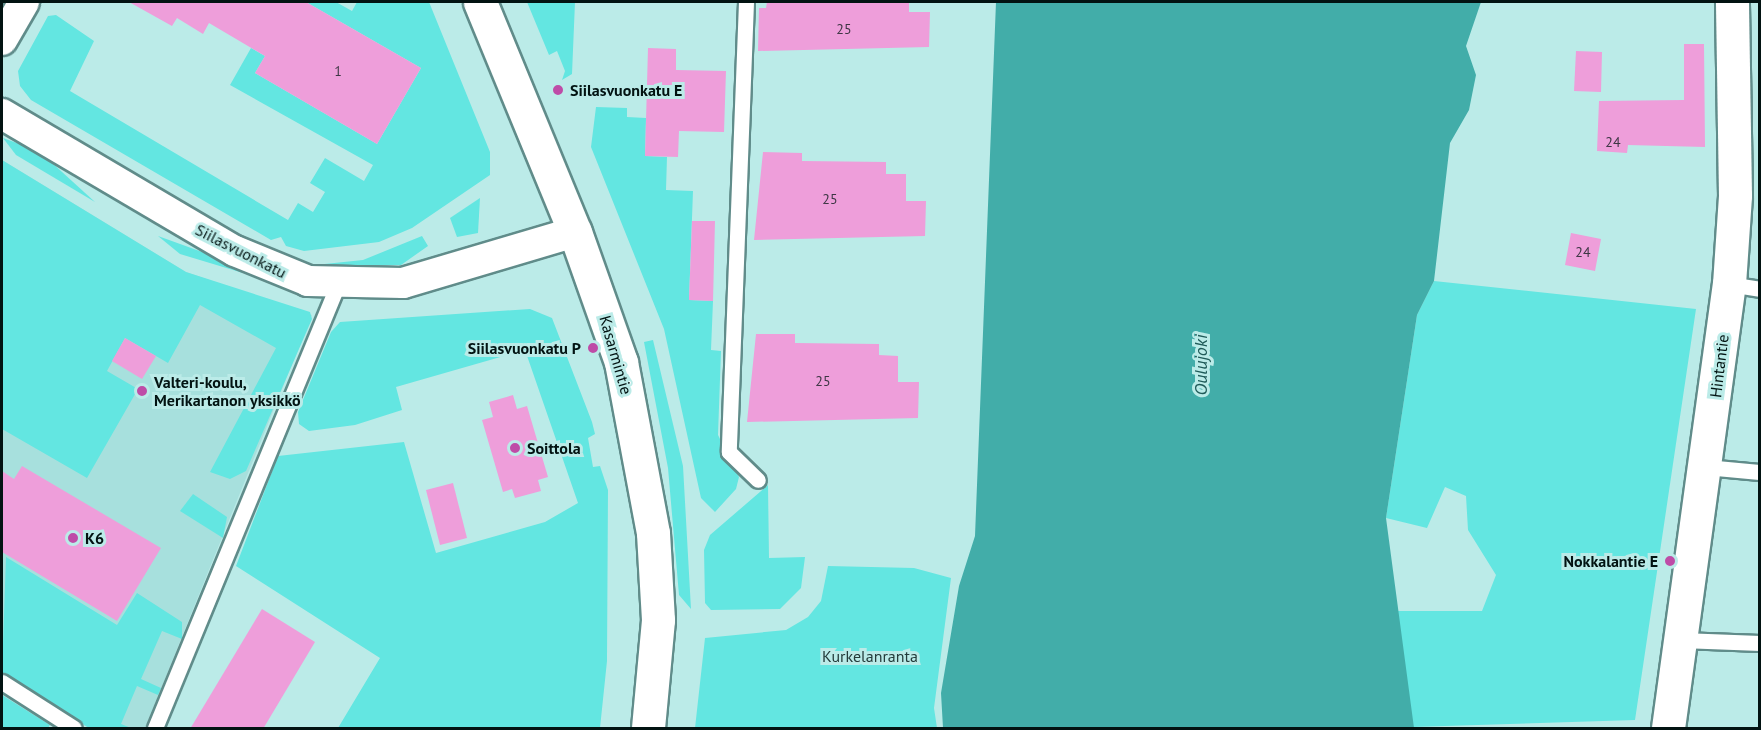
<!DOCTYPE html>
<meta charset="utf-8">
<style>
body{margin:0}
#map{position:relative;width:1761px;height:730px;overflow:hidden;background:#bbebe8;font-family:"PT Sans",sans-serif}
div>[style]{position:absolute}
.built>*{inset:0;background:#a7e0dd}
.green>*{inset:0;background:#63e6e1}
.water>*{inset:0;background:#42ada9}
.building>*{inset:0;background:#ee9eda}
.roads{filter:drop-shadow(2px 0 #608c8a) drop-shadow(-2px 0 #608c8a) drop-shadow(0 2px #608c8a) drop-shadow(0 -2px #608c8a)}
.lane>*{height:15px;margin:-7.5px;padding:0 7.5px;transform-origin:7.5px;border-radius:7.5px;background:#fff}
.street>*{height:30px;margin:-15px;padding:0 15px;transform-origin:15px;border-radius:15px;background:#fff}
.secondary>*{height:33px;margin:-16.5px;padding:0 16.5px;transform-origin:16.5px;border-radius:16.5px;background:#fff}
.dots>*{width:16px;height:16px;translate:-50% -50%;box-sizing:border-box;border:3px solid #bbebe8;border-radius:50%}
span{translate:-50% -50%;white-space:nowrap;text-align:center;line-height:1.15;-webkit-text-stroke:6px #bbebe8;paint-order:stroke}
.number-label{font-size:14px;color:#3d3644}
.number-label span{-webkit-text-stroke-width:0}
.poi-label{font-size:16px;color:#021312;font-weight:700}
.left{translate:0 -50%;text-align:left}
.right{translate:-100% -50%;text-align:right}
.street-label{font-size:16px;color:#021312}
.park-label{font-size:16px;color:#233b3a}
.water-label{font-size:18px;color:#205b59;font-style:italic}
.frame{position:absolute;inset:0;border:3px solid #021312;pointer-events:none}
</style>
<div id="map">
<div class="built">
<div style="clip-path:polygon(2px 160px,186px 272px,312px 315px,145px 728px,89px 728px,2px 674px)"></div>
</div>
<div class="green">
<div style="clip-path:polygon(306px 2px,336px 2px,352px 11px,357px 2px,429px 2px,490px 152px,490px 175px,412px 228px,379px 242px,304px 251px,286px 246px,281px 237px,271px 240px,31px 100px,20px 86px,18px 71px,48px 16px,56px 15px,94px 41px,70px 91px,288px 220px,298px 203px,313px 212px,325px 192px,310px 183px,325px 158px,364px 181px,373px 165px,230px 85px,251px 48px,265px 56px,255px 73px,377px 144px,421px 68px)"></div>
<div style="clip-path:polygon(527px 2px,575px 2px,572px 74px,562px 80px,565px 71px,557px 51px,549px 55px)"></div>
<div style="clip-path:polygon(596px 107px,627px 108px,627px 117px,646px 118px,645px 156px,667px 157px,666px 190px,693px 191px,689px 300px,713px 301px,711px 350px,721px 351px,718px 435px,739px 477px,736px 489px,715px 512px,701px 498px,664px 329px,591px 147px)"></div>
<div style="clip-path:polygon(3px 138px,39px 151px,95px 202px,16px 155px)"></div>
<div style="clip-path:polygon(2px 160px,186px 272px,310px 312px,312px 319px,246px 471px,230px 479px,210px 472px,276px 348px,200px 305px,168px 363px,125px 338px,107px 371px,138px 389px,87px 478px,2px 429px)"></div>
<div style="clip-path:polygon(480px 198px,478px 233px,457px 237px,450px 218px)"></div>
<div style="clip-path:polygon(158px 236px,216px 257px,243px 273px,180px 254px)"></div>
<div style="clip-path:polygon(422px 236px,428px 246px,401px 265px,315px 265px,363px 260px)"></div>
<div style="clip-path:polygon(1434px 281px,1696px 309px,1635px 720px,1413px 727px,1397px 611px,1482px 611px,1496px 575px,1468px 530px,1466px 496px,1445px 487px,1427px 528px,1386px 518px,1417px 315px)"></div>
<div style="clip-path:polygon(530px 309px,552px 318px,592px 422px,595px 434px,588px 438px,593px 467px,600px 466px,608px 490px,607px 661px,600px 728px,338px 728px,380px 658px,236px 566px,278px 456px,404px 442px,436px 553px,545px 522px,578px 503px,525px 350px,396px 387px,402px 410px,355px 425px,309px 431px,299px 424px,298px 412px,331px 332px,340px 322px)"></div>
<div style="clip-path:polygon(653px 340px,683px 466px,691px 609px,679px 595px,668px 468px,644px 342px)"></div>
<div style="clip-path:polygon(768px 485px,769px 558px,805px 557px,801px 588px,780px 609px,711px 610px,705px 603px,704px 550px,710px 535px)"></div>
<div style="clip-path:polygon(193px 494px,227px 517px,223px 538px,180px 511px)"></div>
<div style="clip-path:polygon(6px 557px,117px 625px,137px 593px,182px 622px,182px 639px,162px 631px,141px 679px,161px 688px,158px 695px,137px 686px,121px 724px,131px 728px,89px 728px,2px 674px)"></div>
<div style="clip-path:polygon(828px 566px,914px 568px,951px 578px,934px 708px,937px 728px,695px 728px,705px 638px,786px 630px,808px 617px,821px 601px)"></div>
<div style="clip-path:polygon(2px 695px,50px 725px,48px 728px,2px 728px)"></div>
</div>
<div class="water">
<div style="clip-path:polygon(996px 2px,1481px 2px,1466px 46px,1476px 75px,1469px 110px,1450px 143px,1434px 281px,1417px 315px,1386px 518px,1414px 728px,943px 728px,941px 693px,959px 586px,975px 536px)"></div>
</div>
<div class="building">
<div style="clip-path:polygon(129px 2px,306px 2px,421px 68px,377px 144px,255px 73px,265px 56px,209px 23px,203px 34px,177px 18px,172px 26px)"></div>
<div style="clip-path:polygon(767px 2px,909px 2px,909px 12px,930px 12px,929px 47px,758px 51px,759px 8px,766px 8px)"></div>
<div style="clip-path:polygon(1684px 44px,1704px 44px,1705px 147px,1628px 145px,1627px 153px,1597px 151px,1599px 101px,1684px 100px)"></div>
<div style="clip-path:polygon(648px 48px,676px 49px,676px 70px,726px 71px,724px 132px,679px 131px,678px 157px,645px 156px)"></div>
<div style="clip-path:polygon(1576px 51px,1602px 52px,1601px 92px,1574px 91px)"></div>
<div style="clip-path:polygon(763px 152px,802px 153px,802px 161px,886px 162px,886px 174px,906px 174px,906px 201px,926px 201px,925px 236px,754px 240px)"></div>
<div style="clip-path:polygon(692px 221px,715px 221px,713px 301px,689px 300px)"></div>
<div style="clip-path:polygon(1571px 233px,1601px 239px,1595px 271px,1565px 265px)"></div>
<div style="clip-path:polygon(756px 334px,795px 334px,795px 343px,879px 344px,879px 355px,898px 356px,898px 382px,919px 382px,918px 418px,747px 422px)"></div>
<div style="clip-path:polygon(125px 338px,156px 356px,142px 379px,112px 361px)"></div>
<div style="clip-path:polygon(513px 395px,517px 409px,527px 406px,548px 477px,538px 480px,541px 491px,515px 498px,512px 489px,503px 492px,482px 420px,493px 417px,489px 402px)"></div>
<div style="clip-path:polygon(22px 466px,161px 548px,117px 621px,2px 552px,2px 471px,14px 479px)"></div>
<div style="clip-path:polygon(453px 483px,467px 538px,440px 545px,426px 490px)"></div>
<div style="clip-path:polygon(262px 609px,315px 642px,263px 729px,190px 729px)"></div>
</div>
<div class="roads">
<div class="lane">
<div style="left:746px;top:2px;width:450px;rotate:92.2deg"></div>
<div style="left:729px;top:452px;width:40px;rotate:44deg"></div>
<div style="left:1729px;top:284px;width:31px;rotate:9deg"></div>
<div style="left:1705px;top:467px;width:55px;rotate:5.2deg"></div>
<div style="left:1681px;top:640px;width:79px;rotate:2.2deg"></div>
<div style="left:2px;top:682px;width:85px;rotate:32.6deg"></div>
<div style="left:155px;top:728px;width:479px;rotate:-67.6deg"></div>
</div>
<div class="street">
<div style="left:2px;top:40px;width:44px;rotate:-59.9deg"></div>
<div style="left:2px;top:114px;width:270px;rotate:30.5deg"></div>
<div style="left:235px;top:251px;width:79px;rotate:22.3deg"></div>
<div style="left:308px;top:281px;width:95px;rotate:1.2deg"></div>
<div style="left:403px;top:283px;width:179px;rotate:-16.5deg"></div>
</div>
<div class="secondary">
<div style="left:480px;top:2px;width:249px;rotate:67.6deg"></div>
<div style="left:575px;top:232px;width:138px;rotate:70.5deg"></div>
<div style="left:621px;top:362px;width:174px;rotate:79.4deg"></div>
<div style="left:653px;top:533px;width:87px;rotate:86.7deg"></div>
<div style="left:658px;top:620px;width:108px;rotate:95.3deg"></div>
<div style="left:1668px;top:728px;width:448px;rotate:-82.2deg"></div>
<div style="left:1729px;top:284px;width:89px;rotate:-86.1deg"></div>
<div style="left:1735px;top:195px;width:193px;rotate:-90.9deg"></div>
</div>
</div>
<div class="dots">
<div style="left:558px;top:90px;background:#be4ca7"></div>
<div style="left:593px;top:348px;background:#be4ca7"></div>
<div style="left:142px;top:391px;background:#be4ca7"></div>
<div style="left:515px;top:448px;background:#be4ca7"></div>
<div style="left:73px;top:538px;background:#be4ca7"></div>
<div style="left:1670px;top:561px;background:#be4ca7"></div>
</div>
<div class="number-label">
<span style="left:844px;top:29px">25</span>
<span style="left:338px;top:71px">1</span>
<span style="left:1613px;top:142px">24</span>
<span style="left:830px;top:199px">25</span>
<span style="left:1583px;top:252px">24</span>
<span style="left:823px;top:381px">25</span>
</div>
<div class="poi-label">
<span class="left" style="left:570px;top:90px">Siilasvuonkatu E</span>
<span class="right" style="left:581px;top:348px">Siilasvuonkatu P</span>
<span class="left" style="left:154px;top:391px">Valteri-koulu,<br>Merikartanon yksikkö</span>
<span class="left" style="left:527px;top:448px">Soittola</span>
<span class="left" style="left:85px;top:538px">K6</span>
<span class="right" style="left:1658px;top:561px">Nokkalantie E</span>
</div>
<div class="street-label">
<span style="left:241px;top:251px;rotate:27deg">Siilasvuonkatu</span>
<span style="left:616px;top:355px;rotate:74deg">Kasarmintie</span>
<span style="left:1719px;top:366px;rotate:-83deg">Hintantie</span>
</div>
<div class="park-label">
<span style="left:870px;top:656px">Kurkelanranta</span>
</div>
<div class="water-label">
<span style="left:1201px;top:365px;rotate:-90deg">Oulujoki</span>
</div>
<div class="frame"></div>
</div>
